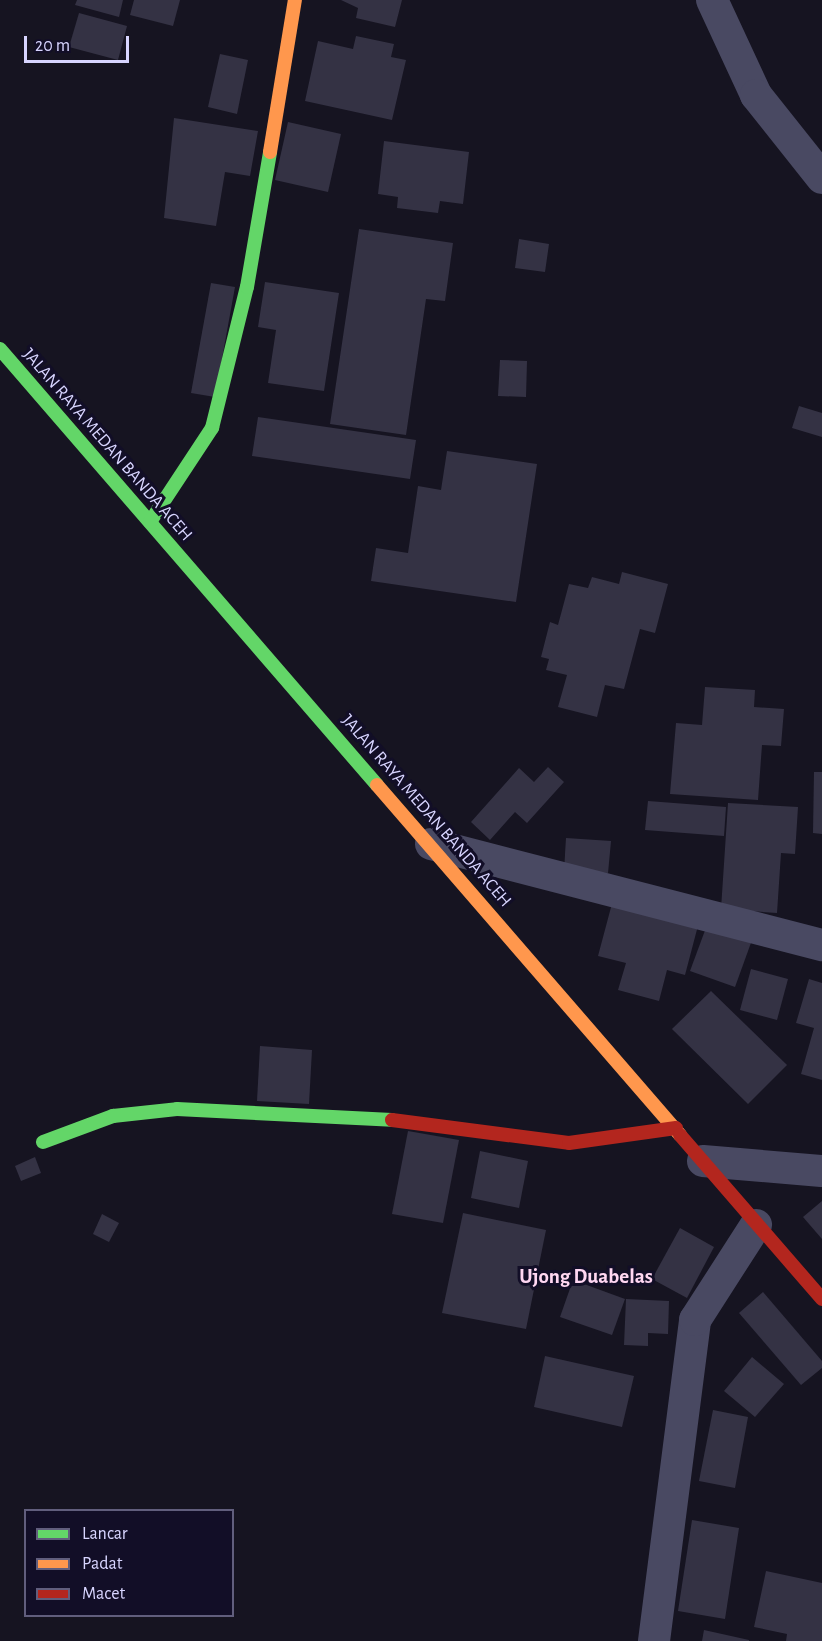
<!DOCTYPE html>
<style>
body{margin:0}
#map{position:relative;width:822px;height:1641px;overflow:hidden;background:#161421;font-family:"Alegreya Sans",sans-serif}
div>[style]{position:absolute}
.building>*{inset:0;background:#343244}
.street>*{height:32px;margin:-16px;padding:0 16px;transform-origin:16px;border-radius:16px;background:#494962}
.fast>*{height:14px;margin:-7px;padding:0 7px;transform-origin:7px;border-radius:7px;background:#63d668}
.slow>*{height:14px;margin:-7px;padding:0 7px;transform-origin:7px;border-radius:7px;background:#ff974d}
.jam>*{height:14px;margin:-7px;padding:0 7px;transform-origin:7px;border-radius:7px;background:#b3261e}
span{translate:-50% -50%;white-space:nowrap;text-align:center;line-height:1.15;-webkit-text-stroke:6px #120e27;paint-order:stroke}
.street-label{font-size:18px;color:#d8d5ff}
.quarter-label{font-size:21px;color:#ffd7f2;font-weight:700}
.legend{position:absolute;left:24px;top:1509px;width:210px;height:108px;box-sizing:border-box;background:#120e27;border:2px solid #615e7d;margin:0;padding:8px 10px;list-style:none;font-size:18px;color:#d8d5ff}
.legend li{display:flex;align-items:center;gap:12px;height:30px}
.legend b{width:30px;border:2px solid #615e7d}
.scale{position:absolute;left:24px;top:36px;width:105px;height:27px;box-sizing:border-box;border:3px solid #d8d5ff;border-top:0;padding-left:8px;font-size:18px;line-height:21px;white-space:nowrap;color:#d8d5ff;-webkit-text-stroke:4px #120e27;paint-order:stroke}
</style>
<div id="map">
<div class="building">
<div style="clip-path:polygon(77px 0,123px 0,119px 17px,75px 5px)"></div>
<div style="clip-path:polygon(134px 0,180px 0,173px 26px,130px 15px)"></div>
<div style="clip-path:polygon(341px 0,402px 0,395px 27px,356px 18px,358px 8px)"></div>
<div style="clip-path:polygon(79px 13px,127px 26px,118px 60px,69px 47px)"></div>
<div style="clip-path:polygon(356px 36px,394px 44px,391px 57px,406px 60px,392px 120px,305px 101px,318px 41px,353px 49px)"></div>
<div style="clip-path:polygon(220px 54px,248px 60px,237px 114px,208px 107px)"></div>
<div style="clip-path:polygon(174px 118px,258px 131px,250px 176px,225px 172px,216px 226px,164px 218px)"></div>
<div style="clip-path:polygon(288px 122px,341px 134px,328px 192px,275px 180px)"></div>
<div style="clip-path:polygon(384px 141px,469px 152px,463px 204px,440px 201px,438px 213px,397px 208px,398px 197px,378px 194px)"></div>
<div style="clip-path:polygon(359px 229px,453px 243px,445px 301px,426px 299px,406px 435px,330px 424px)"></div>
<div style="clip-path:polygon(519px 239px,549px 244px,545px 272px,515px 268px)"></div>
<div style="clip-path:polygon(265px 282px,339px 293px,324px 391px,268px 383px,276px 330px,258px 327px)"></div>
<div style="clip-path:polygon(211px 283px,235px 287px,215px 397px,191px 393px)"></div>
<div style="clip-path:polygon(500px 360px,527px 361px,526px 397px,498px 396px)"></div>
<div style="clip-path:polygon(799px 406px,822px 413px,822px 437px,792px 428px)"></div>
<div style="clip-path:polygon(258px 417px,416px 440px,410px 479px,252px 456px)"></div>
<div style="clip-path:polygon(447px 451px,537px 464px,516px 602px,371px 581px,376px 548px,408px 553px,418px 486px,441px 490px)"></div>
<div style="clip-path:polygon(622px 572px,668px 584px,655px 633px,640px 629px,624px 689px,605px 685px,597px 717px,558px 707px,567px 675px,546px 670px,549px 659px,541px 657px,550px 622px,558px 625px,569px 584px,588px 588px,592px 577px,619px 584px)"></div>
<div style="clip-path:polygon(705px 687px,755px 690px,754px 707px,784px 709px,781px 746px,762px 745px,758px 800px,670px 794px,676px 723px,702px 725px)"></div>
<div style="clip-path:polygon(548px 767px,564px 782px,527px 823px,515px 812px,490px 840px,471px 822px,519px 768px,534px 782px)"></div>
<div style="clip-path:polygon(814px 772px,822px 772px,822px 834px,813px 833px)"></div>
<div style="clip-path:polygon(648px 801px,726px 807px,724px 836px,645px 830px)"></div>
<div style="clip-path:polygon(728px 803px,798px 807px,795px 854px,781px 853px,777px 913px,721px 909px)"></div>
<div style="clip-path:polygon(566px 838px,611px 841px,608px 873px,564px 871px)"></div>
<div style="clip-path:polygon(614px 896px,700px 918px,685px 975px,667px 970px,659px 1001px,618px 990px,626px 963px,598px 956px)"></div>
<div style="clip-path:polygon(707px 925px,752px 940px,735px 987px,690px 971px)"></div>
<div style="clip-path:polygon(751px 969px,788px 979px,777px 1020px,740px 1010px)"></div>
<div style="clip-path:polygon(809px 979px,822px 983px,822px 1080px,801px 1074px,814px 1028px,796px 1023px)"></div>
<div style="clip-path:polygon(711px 991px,787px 1065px,748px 1104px,672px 1029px)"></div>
<div style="clip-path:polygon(260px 1046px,312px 1050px,309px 1104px,257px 1101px)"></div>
<div style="clip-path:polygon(408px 1131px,459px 1140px,443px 1223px,392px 1214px)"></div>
<div style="clip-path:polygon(480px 1151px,528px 1161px,519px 1208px,471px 1198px)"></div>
<div style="clip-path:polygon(35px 1157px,41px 1173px,21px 1181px,15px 1166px)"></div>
<div style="clip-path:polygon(822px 1201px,822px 1239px,803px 1217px)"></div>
<div style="clip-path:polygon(463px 1213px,546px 1230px,526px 1329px,442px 1313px)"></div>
<div style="clip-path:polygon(102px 1214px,119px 1223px,109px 1242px,93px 1234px)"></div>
<div style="clip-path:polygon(680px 1228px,714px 1247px,687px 1298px,652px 1279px)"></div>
<div style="clip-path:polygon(573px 1280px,625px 1299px,612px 1335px,560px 1317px)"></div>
<div style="clip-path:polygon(763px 1292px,822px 1361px,822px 1368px,801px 1385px,739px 1313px)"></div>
<div style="clip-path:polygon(626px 1299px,669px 1301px,668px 1334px,648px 1333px,648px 1346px,624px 1345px)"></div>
<div style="clip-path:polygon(545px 1356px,634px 1376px,622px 1427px,534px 1407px)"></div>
<div style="clip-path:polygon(752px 1357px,784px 1384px,755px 1417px,724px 1391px)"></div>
<div style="clip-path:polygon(713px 1410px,748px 1417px,735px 1488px,699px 1481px)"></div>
<div style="clip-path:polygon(692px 1520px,739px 1528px,725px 1619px,678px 1611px)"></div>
<div style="clip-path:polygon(766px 1571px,822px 1583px,822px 1641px,786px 1641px,787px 1634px,754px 1627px)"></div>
<div style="clip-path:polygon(704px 1630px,749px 1640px,749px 1641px,702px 1641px)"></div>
</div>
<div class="street">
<div style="left:712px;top:0;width:105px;rotate:65.1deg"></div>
<div style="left:756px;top:95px;width:106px;rotate:51.5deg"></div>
<div style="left:431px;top:844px;width:404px;rotate:14.5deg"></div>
<div style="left:703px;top:1161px;width:119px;rotate:4.8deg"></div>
<div style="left:654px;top:1641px;width:324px;rotate:-82.7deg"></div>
<div style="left:695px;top:1320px;width:113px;rotate:-57.3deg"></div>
</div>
<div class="fast">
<div style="left:0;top:349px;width:576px;rotate:49.15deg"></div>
<div style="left:150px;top:522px;width:113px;rotate:-56.6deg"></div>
<div style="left:212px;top:428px;width:145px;rotate:-76.1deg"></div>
<div style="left:247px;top:287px;width:137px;rotate:-80.3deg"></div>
<div style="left:43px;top:1142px;width:75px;rotate:-20.4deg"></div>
<div style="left:113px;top:1116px;width:64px;rotate:-6.2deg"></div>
<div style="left:177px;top:1109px;width:215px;rotate:2.9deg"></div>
</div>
<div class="slow">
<div style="left:270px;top:152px;width:154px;rotate:-80.7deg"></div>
<div style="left:377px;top:785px;width:463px;rotate:49.1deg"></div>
</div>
<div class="jam">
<div style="left:392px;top:1120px;width:178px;rotate:7.4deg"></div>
<div style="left:569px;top:1143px;width:108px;rotate:-8deg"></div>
<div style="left:680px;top:1135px;width:217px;rotate:49.1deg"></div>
</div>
<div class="street-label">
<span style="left:107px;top:445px;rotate:49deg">JALAN RAYA MEDAN BANDA ACEH</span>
<span style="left:426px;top:811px;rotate:49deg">JALAN RAYA MEDAN BANDA ACEH</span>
</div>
<div class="quarter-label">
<span style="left:586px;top:1277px">Ujong Duabelas</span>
</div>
<ul class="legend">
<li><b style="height:8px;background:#63d668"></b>Lancar</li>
<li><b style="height:8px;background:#ff974d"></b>Padat</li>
<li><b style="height:8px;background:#b3261e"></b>Macet</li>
</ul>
<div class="scale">20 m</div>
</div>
